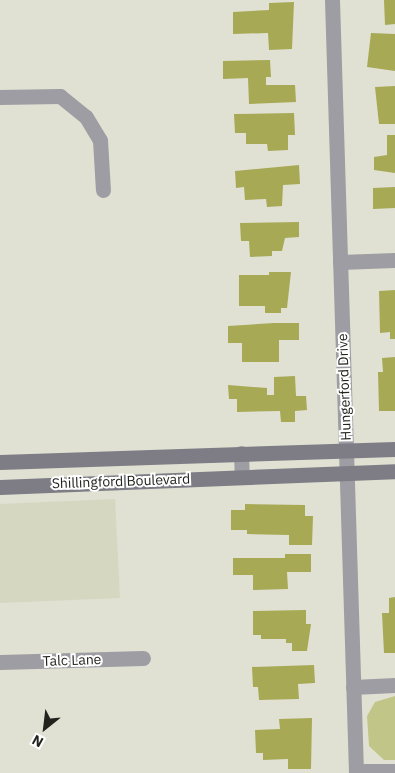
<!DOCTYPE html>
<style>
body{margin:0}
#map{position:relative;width:395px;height:773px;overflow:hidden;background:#e0e1d3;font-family:"IBM Plex Sans",sans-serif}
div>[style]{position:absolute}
.built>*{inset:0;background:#d5d7c1}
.green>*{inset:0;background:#c2c588}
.building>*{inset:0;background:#a7a954}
.street>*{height:15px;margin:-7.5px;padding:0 7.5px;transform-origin:7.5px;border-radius:7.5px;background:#9e9da3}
.secondary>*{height:15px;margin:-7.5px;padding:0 7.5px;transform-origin:7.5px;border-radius:7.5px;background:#7e7d86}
span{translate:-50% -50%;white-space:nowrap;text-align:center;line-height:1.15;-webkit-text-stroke:4px #fff;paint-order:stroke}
.street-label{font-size:14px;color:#23231e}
.north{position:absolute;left:20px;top:703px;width:50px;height:50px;-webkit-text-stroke:4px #fff;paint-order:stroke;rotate:209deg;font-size:14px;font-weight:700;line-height:20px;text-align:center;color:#23231e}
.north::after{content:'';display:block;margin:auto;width:18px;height:22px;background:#23231e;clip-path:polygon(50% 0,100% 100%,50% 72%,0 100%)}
</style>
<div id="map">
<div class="built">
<div style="clip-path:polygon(115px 499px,120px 598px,0 603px,0 504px)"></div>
</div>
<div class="green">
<div style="clip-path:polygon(395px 696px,395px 760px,384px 760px,369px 746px,367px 716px,375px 702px)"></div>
</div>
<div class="building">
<div style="clip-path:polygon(384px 0,395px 0,395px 24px,385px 25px)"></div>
<div style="clip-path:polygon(294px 2px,292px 49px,269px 50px,268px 33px,233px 34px,233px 12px,269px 10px,269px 3px)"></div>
<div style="clip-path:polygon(371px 33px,395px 34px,395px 71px,367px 67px)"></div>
<div style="clip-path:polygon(270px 60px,271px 77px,266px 77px,266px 85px,295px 85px,296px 102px,249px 104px,248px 78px,223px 79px,223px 61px)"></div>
<div style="clip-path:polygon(395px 86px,395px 124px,379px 124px,375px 87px)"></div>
<div style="clip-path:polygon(294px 113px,295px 135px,288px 135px,288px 150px,268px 151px,267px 144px,246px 144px,246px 133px,235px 133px,234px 114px)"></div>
<div style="clip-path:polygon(387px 135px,395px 135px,395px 173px,374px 170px,374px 157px,387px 155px)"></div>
<div style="clip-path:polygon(299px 165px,300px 184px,283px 185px,282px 206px,267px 207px,266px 199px,245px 200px,244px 187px,236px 188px,235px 171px)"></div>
<div style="clip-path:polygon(395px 187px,395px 208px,373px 209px,373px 188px)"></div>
<div style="clip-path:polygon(299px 222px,299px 237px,285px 238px,282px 251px,272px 251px,272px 256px,250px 257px,249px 241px,241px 241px,240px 223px)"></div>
<div style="clip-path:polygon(269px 272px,291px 272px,287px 308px,281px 308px,281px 313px,265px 313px,265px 306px,239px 306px,239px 275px,269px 275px)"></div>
<div style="clip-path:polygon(395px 290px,395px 339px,390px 339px,390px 332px,380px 333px,379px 291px)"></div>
<div style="clip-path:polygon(274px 323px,299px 323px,299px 340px,279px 340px,279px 362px,242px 362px,242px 343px,228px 343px,228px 326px)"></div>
<div style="clip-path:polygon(395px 357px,395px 411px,379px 411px,378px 372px,383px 372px,382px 358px)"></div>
<div style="clip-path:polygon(295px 376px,296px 396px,306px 396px,307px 410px,295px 411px,295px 422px,281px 422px,280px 411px,237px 412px,237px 399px,229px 399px,228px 385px,267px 388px,267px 395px,274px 395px,274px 377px)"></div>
<div style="clip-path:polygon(245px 504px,305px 505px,305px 516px,313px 516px,312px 545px,289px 545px,289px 535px,247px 534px,247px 530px,231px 530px,231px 510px,245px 510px)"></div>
<div style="clip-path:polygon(285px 554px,311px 554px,311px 572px,287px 572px,288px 589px,253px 590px,253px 575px,233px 575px,233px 558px,285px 558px)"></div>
<div style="clip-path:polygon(395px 597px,395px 653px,384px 653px,382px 613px,389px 613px,389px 598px)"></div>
<div style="clip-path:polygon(306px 610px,306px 624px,311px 624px,307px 651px,292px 651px,292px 643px,286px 643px,286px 639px,261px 639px,261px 635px,253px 635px,253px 611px)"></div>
<div style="clip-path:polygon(314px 665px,315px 683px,298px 684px,299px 699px,259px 700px,258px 687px,253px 687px,252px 667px)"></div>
<div style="clip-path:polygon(312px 718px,311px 769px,288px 769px,288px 759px,263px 760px,263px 753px,256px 753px,255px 730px,280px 729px,279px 719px)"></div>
</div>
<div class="street">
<div style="left:332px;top:0;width:773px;rotate:88.22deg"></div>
<div style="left:0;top:97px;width:60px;rotate:-1deg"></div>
<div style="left:60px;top:96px;width:33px;rotate:39deg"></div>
<div style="left:86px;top:117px;width:27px;rotate:59deg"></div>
<div style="left:100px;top:140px;width:50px;rotate:86.6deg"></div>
<div style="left:340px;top:262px;width:55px;rotate:-2.1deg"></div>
<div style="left:241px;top:453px;width:23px;rotate:88deg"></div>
<div style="left:0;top:662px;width:143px;rotate:-1.6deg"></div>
<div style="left:353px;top:687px;width:42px;rotate:-2.7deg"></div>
<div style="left:356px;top:771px;width:39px"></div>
</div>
<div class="secondary">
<div style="left:0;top:462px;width:395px;rotate:-1.9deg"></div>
<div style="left:0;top:487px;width:395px;rotate:-2.3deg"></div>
</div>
<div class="street-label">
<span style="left:344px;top:387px;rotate:-92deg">Hungerford Drive</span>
<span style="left:121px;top:481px;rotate:-2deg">Shillingford Boulevard</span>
<span style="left:72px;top:660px;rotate:-2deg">Talc Lane</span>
</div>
<div class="north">N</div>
</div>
